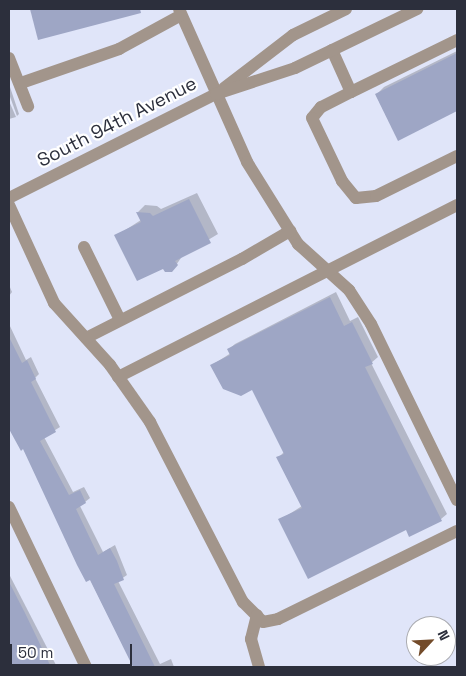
<!DOCTYPE html>
<style>
body{margin:0}
#map{position:relative;width:466px;height:676px;overflow:hidden;background:#e0e5f9;font-family:"Space Grotesk",sans-serif}
div>[style]{position:absolute}
.shadow>*{inset:0;background:#0003}
.building>*{inset:0;background:#9ea6c5}
.minor>*{height:12px;margin:-6px;padding:0 6px;transform-origin:6px;border-radius:6px;background:#a2958b}
span{translate:-50% -50%;white-space:nowrap;text-align:center;line-height:1.15;-webkit-text-stroke:4.5px #fff;paint-order:stroke}
.street-label{font-size:19px;color:#2c2f3c}
.frame{position:absolute;inset:0;border:10px solid #2c2f3c;pointer-events:none}
.north{position:absolute;left:406px;top:616px;width:50px;height:50px;box-sizing:border-box;background:#fff;border:1px solid #abacb1;border-radius:50%;rotate:65deg;font-size:14px;font-weight:700;line-height:20px;text-align:center;color:#2c2f3c}
.north::after{content:'';display:block;margin:auto;width:18px;height:22px;background:#734b2a;clip-path:polygon(50% 0,100% 100%,50% 72%,0 100%)}
.scale{position:absolute;left:10px;top:644px;width:122px;height:22px;box-sizing:border-box;border:2px solid #2c2f3c;border-top:0;padding-left:6px;font-size:15px;line-height:18px;white-space:nowrap;color:#2c2f3c;-webkit-text-stroke:4px #fff;paint-order:stroke}
</style>
<div id="map">
<div class="shadow">
<div style="clip-path:polygon(31px 9px,142px 9px,39px 38px)"></div>
<div style="clip-path:polygon(457px 51px,457px 110px,398px 139px,376px 95px,384px 87px)"></div>
<div style="clip-path:polygon(9px 84px,19px 114px,17px 116px,9px 94px)"></div>
<div style="clip-path:polygon(9px 101px,16px 117px,9px 119px)"></div>
<div style="clip-path:polygon(197px 193px,218px 234px,183px 255px,172px 271px,116px 236px,141px 220px,138px 212px,145px 205px,157px 206px,161px 209px)"></div>
<div style="clip-path:polygon(9px 285px,12px 292px,9px 296px)"></div>
<div style="clip-path:polygon(336px 292px,350px 321px,358px 317px,378px 357px,371px 363px,447px 514px,441px 519px,407px 529px,280px 520px,302px 506px,278px 458px,285px 451px,253px 388px,212px 365px,231px 353px,229px 349px,235px 344px)"></div>
<div style="clip-path:polygon(9px 324px,26px 360px,31px 357px,39px 374px,35px 378px,60px 427px,44px 437px,73px 492px,84px 487px,90px 498px,80px 506px,103px 552px,115px 545px,127px 575px,118px 581px,160px 664px,171px 659px,174px 667px,134px 667px,24px 447px,21px 449px,9px 425px)"></div>
<div style="clip-path:polygon(9px 574px,57px 667px,12px 667px,9px 661px)"></div>
</div>
<div class="building">
<div style="clip-path:polygon(30px 9px,140px 9px,141px 13px,38px 40px)"></div>
<div style="clip-path:polygon(457px 53px,457px 111px,398px 141px,375px 94px)"></div>
<div style="clip-path:polygon(189px 199px,211px 243px,175px 261px,178px 265px,172px 272px,165px 272px,163px 269px,137px 281px,114px 235px,141px 222px,136px 212px,150px 213px,153px 216px)"></div>
<div style="clip-path:polygon(330px 297px,344px 326px,352px 322px,373px 364px,365px 367px,442px 521px,409px 537px,406px 530px,308px 579px,278px 519px,302px 508px,276px 457px,284px 454px,252px 390px,241px 396px,223px 389px,210px 365px,230px 355px,227px 349px)"></div>
<div style="clip-path:polygon(9px 337px,22px 363px,27px 360px,36px 379px,31px 382px,56px 432px,40px 441px,69px 495px,80px 490px,86px 503px,76px 509px,98px 555px,110px 548px,117px 561px,124px 580px,114px 584px,155px 667px,133px 667px,90px 580px,86px 582px,77px 565px,23px 449px,21px 451px,9px 429px)"></div>
<div style="clip-path:polygon(9px 582px,25px 613px,51px 667px,9px 667px)"></div>
</div>
<div class="minor">
<div style="left:179px;top:9px;width:167px;rotate:66deg"></div>
<div style="left:247px;top:162px;width:97px;rotate:58.1deg"></div>
<div style="left:298px;top:244px;width:69px;rotate:42deg"></div>
<div style="left:349px;top:290px;width:40px;rotate:57.1deg"></div>
<div style="left:371px;top:324px;width:196px;rotate:64deg"></div>
<div style="left:332px;top:50px;width:46px;rotate:65.7deg"></div>
<div style="left:351px;top:92px;width:118px;rotate:-26.1deg"></div>
<div style="left:9px;top:58px;width:52px;rotate:68.4deg"></div>
<div style="left:21px;top:83px;width:104px;rotate:-19.1deg"></div>
<div style="left:119px;top:49px;width:71px;rotate:-28.7deg"></div>
<div style="left:224px;top:88px;width:87px;rotate:-37.5deg"></div>
<div style="left:293px;top:35px;width:59px;rotate:-26.1deg"></div>
<div style="left:351px;top:92px;width:34px;rotate:153deg"></div>
<div style="left:321px;top:107px;width:14px;rotate:129deg"></div>
<div style="left:312px;top:118px;width:70px;rotate:64.5deg"></div>
<div style="left:342px;top:181px;width:22px;rotate:51deg"></div>
<div style="left:356px;top:198px;width:20px;rotate:-6deg"></div>
<div style="left:376px;top:196px;width:90px;rotate:-26.3deg"></div>
<div style="left:9px;top:198px;width:232px;rotate:-26.7deg"></div>
<div style="left:216px;top:94px;width:83px;rotate:-18.2deg"></div>
<div style="left:295px;top:68px;width:136px;rotate:-25.8deg"></div>
<div style="left:9px;top:205px;width:108px;rotate:65.3deg"></div>
<div style="left:54px;top:303px;width:84px;rotate:47.9deg"></div>
<div style="left:110px;top:365px;width:70px;rotate:54.9deg"></div>
<div style="left:150px;top:422px;width:203px;rotate:62.7deg"></div>
<div style="left:243px;top:602px;width:28px;rotate:45deg"></div>
<div style="left:263px;top:622px;width:15px;rotate:-11deg"></div>
<div style="left:278px;top:619px;width:199px;rotate:-26.2deg"></div>
<div style="left:84px;top:247px;width:81px;rotate:63.7deg"></div>
<div style="left:86px;top:338px;width:175px;rotate:-26.9deg"></div>
<div style="left:242px;top:259px;width:56px;rotate:-30.3deg"></div>
<div style="left:118px;top:377px;width:380px;rotate:-26.9deg"></div>
<div style="left:9px;top:507px;width:178px;rotate:64.3deg"></div>
<div style="left:257px;top:615px;width:25px;rotate:104deg"></div>
<div style="left:251px;top:639px;width:29px;rotate:74deg"></div>
</div>
<div class="street-label">
<span style="left:117px;top:122px;rotate:-27deg">South 94th Avenue</span>
</div>
<div class="frame"></div>
<div class="north">N</div>
<div class="scale">50 m</div>
</div>
